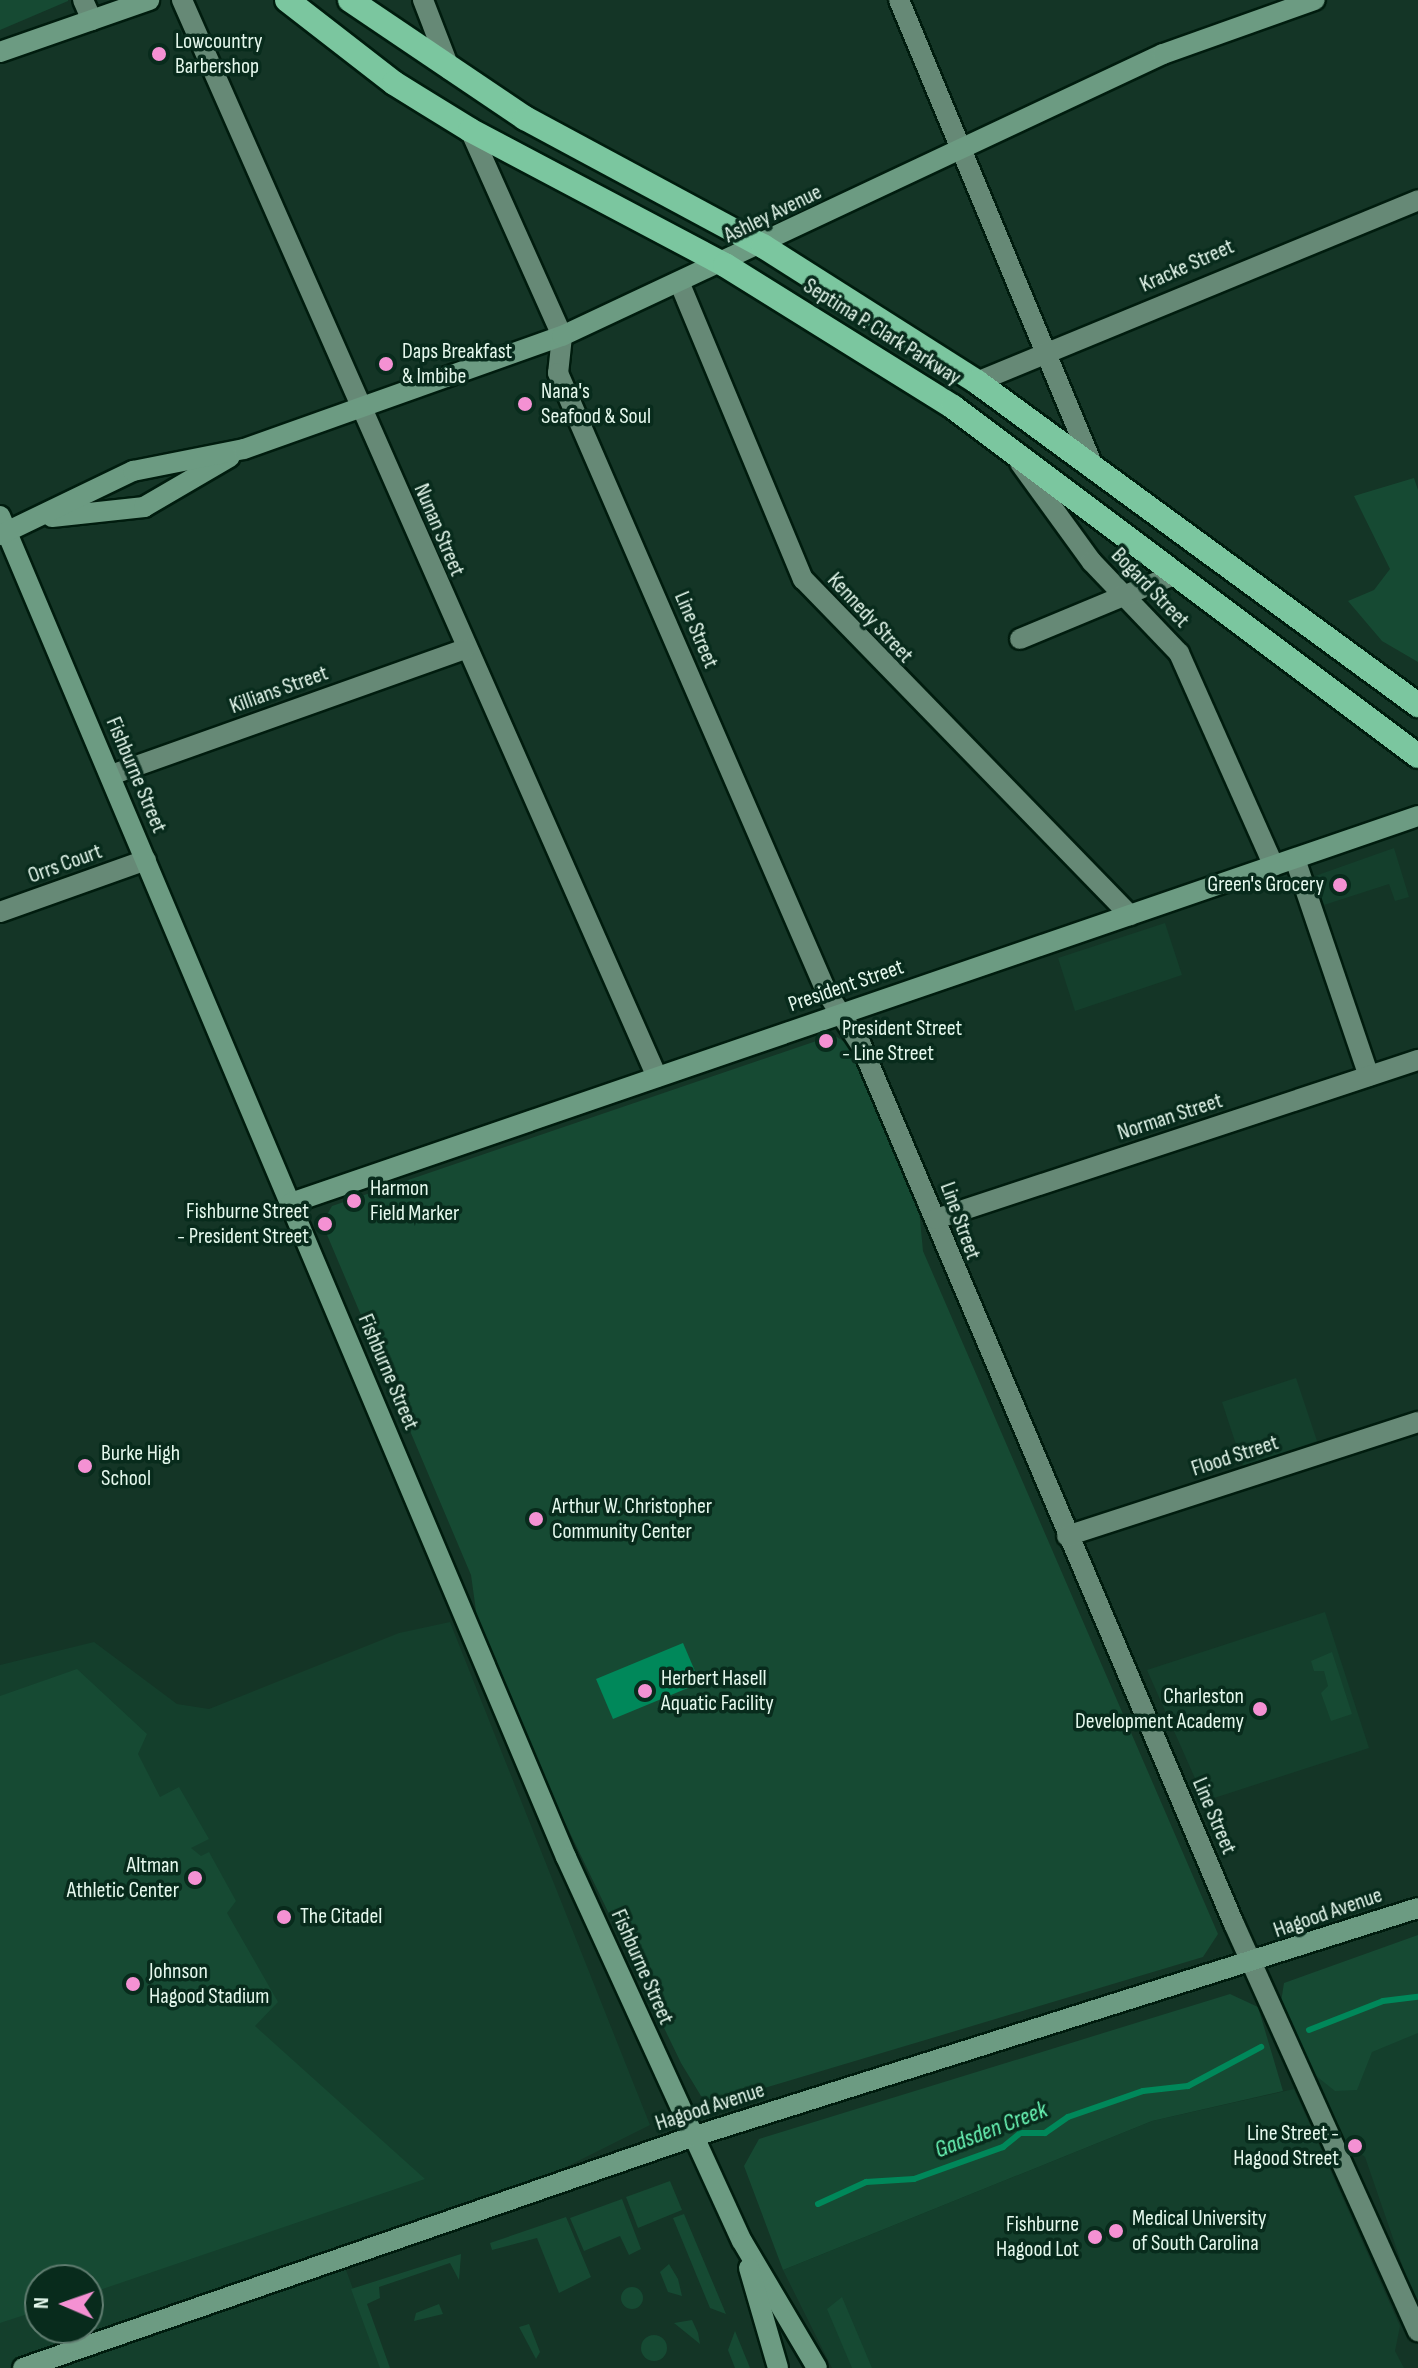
<!DOCTYPE html>
<style>
body{margin:0}
#map{position:relative;width:1418px;height:2368px;overflow:hidden;background:#143526;font-family:"Sofia Sans Condensed",sans-serif}
div>[style]{position:absolute}
.built>*{inset:0;background:#143f2c}
.green>*{inset:0;background:#164a33}
.round{border-radius:50%}
.water>*{inset:0;background:#00885a}
.stream>*{height:6px;margin:-3px;padding:0 3px;transform-origin:3px;border-radius:3px;background:#00885a}
.roads{filter:drop-shadow(2px 0 #001c0e) drop-shadow(-2px 0 #001c0e) drop-shadow(0 2px #001c0e) drop-shadow(0 -2px #001c0e)}
.street>*{height:20px;margin:-10px;padding:0 10px;transform-origin:10px;border-radius:10px;background:#668976}
.secondary>*{height:20px;margin:-10px;padding:0 10px;transform-origin:10px;border-radius:10px;background:#6c9b82}
.highway>*{height:24px;margin:-12px;padding:0 12px;transform-origin:12px;border-radius:12px;background:#7bc69f}
.dots>*{width:22px;height:22px;translate:-50% -50%;box-sizing:border-box;border:4px solid #082b1c;border-radius:50%}
span{translate:-50% -50%;white-space:nowrap;text-align:center;line-height:1.15;-webkit-text-stroke:7px #082b1c;paint-order:stroke}
.poi-label{font-size:22px;color:#e5f8ed}
.left{translate:0 -50%;text-align:left}
.right{translate:-100% -50%;text-align:right}
.street-label{font-size:22px;color:#e5f8ed}
.water-label{font-size:24px;color:#6bf9b8;font-style:italic}
.north{position:absolute;left:24px;top:2264px;width:80px;height:80px;box-sizing:border-box;background:#082b1c;border:2px solid #607d70;border-radius:50%;rotate:272deg;font-size:22px;font-weight:700;line-height:32px;text-align:center;color:#e5f8ed}
.north::after{content:'';display:block;margin:auto;width:28px;height:36px;background:#f491d3;clip-path:polygon(50% 0,100% 100%,50% 72%,0 100%)}
</style>
<div id="map">
<div class="built">
<div style="clip-path:polygon(1394px 848px,1409px 897px,1395px 901px,1389px 884px,1324px 905px,1315px 876px)"></div>
<div style="clip-path:polygon(1165px 923px,1182px 975px,1075px 1011px,1058px 958px)"></div>
<div style="clip-path:polygon(1296px 1378px,1317px 1441px,1243px 1466px,1222px 1402px)"></div>
<div style="clip-path:polygon(1325px 1612px,1369px 1748px,1205px 1801px,1147px 1670px)"></div>
<div style="clip-path:polygon(evenodd,450px 1622px,650px 2125px,472px 2214px,342px 2259px,382px 2368px,0 2368px,0 1665px,94px 1642px,177px 1704px,209px 1709px,399px 1633px,450px 1622px,40px 2280px,88px 2280px,88px 2328px,40px 2328px,40px 2280px)"></div>
<div style="clip-path:polygon(1418px 2023px,1418px 2311px,1365px 2157px,1341px 2139px,1310px 2071px)"></div>
<div style="clip-path:polygon(1294px 2089px,1400px 2326px,1395px 2351px,1404px 2368px,832px 2368px,783px 2270px,1152px 2121px)"></div>
</div>
<div class="green">
<div style="clip-path:polygon(0 0,68px 0,68px 1px,0 30px)"></div>
<div style="clip-path:polygon(1414px 478px,1418px 490px,1418px 662px,1382px 641px,1348px 601px,1374px 590px,1390px 569px,1354px 496px)"></div>
<div style="clip-path:polygon(834px 1035px,849px 1045px,919px 1209px,923px 1251px,1218px 1934px,1203px 1957px,718px 2102px,701px 2096px,681px 2063px,555px 1802px,477px 1618px,471px 1575px,322px 1223px,332px 1206px)"></div>
<div style="clip-path:polygon(1332px 1652px,1352px 1714px,1331px 1721px,1321px 1693px,1328px 1686px,1324px 1671px,1314px 1671px,1311px 1661px)"></div>
<div style="clip-path:polygon(77px 1669px,147px 1734px,138px 1754px,160px 1797px,179px 1787px,209px 1839px,191px 1848px,201px 1856px,209px 1852px,236px 1901px,227px 1913px,278px 2002px,255px 2026px,425px 2179px,88px 2294px,88px 2280px,40px 2280px,40px 2310px,0 2323px,0 1696px)"></div>
<div style="clip-path:polygon(1418px 1935px,1418px 2033px,1372px 2052px,1357px 2090px,1335px 2091px,1310px 2071px,1281px 2002px,1284px 1983px)"></div>
<div style="clip-path:polygon(1230px 1994px,1258px 2007px,1283px 2091px,1152px 2121px,783px 2270px,744px 2166px,759px 2139px)"></div>
<div style="clip-path:polygon(670px 2181px,682px 2210px,638px 2228px,626px 2197px)"></div>
<div style="clip-path:polygon(622px 2199px,641px 2249px,629px 2255px,620px 2236px,584px 2251px,570px 2218px)"></div>
<div style="clip-path:polygon(684px 2214px,726px 2314px,710px 2308px,673px 2218px)"></div>
<div style="clip-path:polygon(566px 2217px,591px 2277px,559px 2293px,537px 2238px,492px 2250px,490px 2243px)"></div>
<div style="clip-path:polygon(461px 2254px,459px 2280px,450px 2263px,379px 2287px,380px 2298px,367px 2304px,390px 2368px,380px 2368px,351px 2289px)"></div>
<div style="clip-path:polygon(669px 2264px,678px 2279px,682px 2296px,668px 2292px,660px 2272px)"></div>
<div class="round" style="left:621px;top:2287px;width:22px;height:22px"></div>
<div style="clip-path:polygon(842px 2297px,872px 2368px,852px 2368px,827px 2309px)"></div>
<div style="clip-path:polygon(439px 2304px,443px 2314px,414px 2321px,416px 2313px)"></div>
<div style="clip-path:polygon(692px 2320px,698px 2333px,700px 2344px,674px 2323px)"></div>
<div style="clip-path:polygon(529px 2324px,540px 2352px,536px 2359px,519px 2327px)"></div>
<div style="clip-path:polygon(735px 2331px,750px 2368px,735px 2368px,728px 2350px)"></div>
<div class="round" style="left:641px;top:2335px;width:26px;height:26px"></div>
</div>
<div class="water">
<div style="clip-path:polygon(683px 1643px,700px 1683px,613px 1719px,596px 1679px)"></div>
</div>
<div class="stream">
<div style="left:1309px;top:2030px;width:79px;rotate:-21.4deg"></div>
<div style="left:1383px;top:2001px;width:35px;rotate:-7deg"></div>
<div style="left:818px;top:2204px;width:53px;rotate:-24.6deg"></div>
<div style="left:866px;top:2182px;width:48px;rotate:-3.6deg"></div>
<div style="left:914px;top:2179px;width:95px;rotate:-19.8deg"></div>
<div style="left:1003px;top:2147px;width:22px;rotate:-39deg"></div>
<div style="left:1020px;top:2133px;width:25px"></div>
<div style="left:1045px;top:2133px;width:28px;rotate:-35deg"></div>
<div style="left:1068px;top:2117px;width:79px;rotate:-19.1deg"></div>
<div style="left:1143px;top:2091px;width:45px;rotate:-6.3deg"></div>
<div style="left:1188px;top:2086px;width:83px;rotate:-28.1deg"></div>
</div>
<div class="roads">
<div class="street">
<div style="left:83px;top:0;width:22px;rotate:66deg"></div>
<div style="left:182px;top:0;width:1177px;rotate:66.2deg"></div>
<div style="left:423px;top:0;width:75px;rotate:68.9deg"></div>
<div style="left:899px;top:0;width:497px;rotate:67.4deg"></div>
<div style="left:470px;top:130px;width:226px;rotate:65.9deg"></div>
<div style="left:562px;top:336px;width:37px;rotate:96deg"></div>
<div style="left:558px;top:373px;width:676px;rotate:66.55deg"></div>
<div style="left:827px;top:993px;width:62px;rotate:56.8deg"></div>
<div style="left:861px;top:1045px;width:955px;rotate:67.01deg"></div>
<div style="left:1234px;top:1924px;width:447px;rotate:65.7deg"></div>
<div style="left:680px;top:284px;width:320px;rotate:67.4deg"></div>
<div style="left:803px;top:579px;width:469px;rotate:45.8deg"></div>
<div style="left:977px;top:382px;width:477px;rotate:-22.4deg"></div>
<div style="left:1020px;top:463px;width:122px;rotate:54deg"></div>
<div style="left:1092px;top:562px;width:126px;rotate:46.3deg"></div>
<div style="left:1179px;top:653px;width:233px;rotate:66deg"></div>
<div style="left:1020px;top:639px;width:169px;rotate:-22.6deg"></div>
<div style="left:111px;top:775px;width:375px;rotate:-19.6deg"></div>
<div style="left:1295px;top:859px;width:229px;rotate:71.2deg"></div>
<div style="left:0;top:912px;width:155px;rotate:-19.6deg"></div>
<div style="left:936px;top:1219px;width:508px;rotate:-18.26deg"></div>
<div style="left:1067px;top:1536px;width:369px;rotate:-18deg"></div>
</div>
<div class="secondary">
<div style="left:0;top:52px;width:158px;rotate:-19.2deg"></div>
<div style="left:0;top:516px;width:1456px;rotate:67.12deg"></div>
<div style="left:566px;top:1857px;width:422px;rotate:65.4deg"></div>
<div style="left:742px;top:2241px;width:147px;rotate:59.4deg"></div>
<div style="left:52px;top:517px;width:93px;rotate:-6.2deg"></div>
<div style="left:144px;top:507px;width:99px;rotate:-30.2deg"></div>
<div style="left:0;top:535px;width:148px;rotate:-25.7deg"></div>
<div style="left:133px;top:471px;width:113px;rotate:-11.2deg"></div>
<div style="left:244px;top:449px;width:337px;rotate:-19.6deg"></div>
<div style="left:562px;top:336px;width:664px;rotate:-25.14deg"></div>
<div style="left:1163px;top:54px;width:161px;rotate:-19.6deg"></div>
<div style="left:291px;top:1203px;width:1192px;rotate:-18.95deg"></div>
<div style="left:749px;top:2268px;width:104px;rotate:73.8deg"></div>
<div style="left:23px;top:2368px;width:708px;rotate:-19.05deg"></div>
<div style="left:692px;top:2137px;width:761px;rotate:-17.51deg"></div>
</div>
<div class="highway">
<div style="left:287px;top:0;width:135px;rotate:37.8deg"></div>
<div style="left:394px;top:83px;width:89px;rotate:31.7deg"></div>
<div style="left:470px;top:130px;width:289px;rotate:27.9deg"></div>
<div style="left:725px;top:265px;width:269px;rotate:31.9deg"></div>
<div style="left:953px;top:407px;width:581px;rotate:36.89deg"></div>
<div style="left:350px;top:0;width:211px;rotate:34deg"></div>
<div style="left:525px;top:118px;width:270px;rotate:28.3deg"></div>
<div style="left:763px;top:246px;width:254px;rotate:32.4deg"></div>
<div style="left:977px;top:382px;width:547px;rotate:36.22deg"></div>
</div>
</div>
<div class="dots">
<div style="left:159px;top:54px;background:#f491d3"></div>
<div style="left:386px;top:364px;background:#f491d3"></div>
<div style="left:525px;top:404px;background:#f491d3"></div>
<div style="left:1340px;top:885px;background:#f491d3"></div>
<div style="left:826px;top:1041px;background:#f491d3"></div>
<div style="left:354px;top:1201px;background:#f491d3"></div>
<div style="left:325px;top:1224px;background:#f491d3"></div>
<div style="left:85px;top:1466px;background:#f491d3"></div>
<div style="left:536px;top:1519px;background:#f491d3"></div>
<div style="left:645px;top:1691px;background:#f491d3"></div>
<div style="left:1260px;top:1709px;background:#f491d3"></div>
<div style="left:195px;top:1878px;background:#f491d3"></div>
<div style="left:284px;top:1917px;background:#f491d3"></div>
<div style="left:133px;top:1984px;background:#f491d3"></div>
<div style="left:1355px;top:2146px;background:#f491d3"></div>
<div style="left:1116px;top:2231px;background:#f491d3"></div>
<div style="left:1095px;top:2237px;background:#f491d3"></div>
</div>
<div class="poi-label">
<span class="left" style="left:175px;top:54px">Lowcountry<br>Barbershop</span>
<span class="left" style="left:402px;top:364px">Daps Breakfast<br>&amp; Imbibe</span>
<span class="left" style="left:541px;top:404px">Nana's<br>Seafood &amp; Soul</span>
<span class="right" style="left:1324px;top:885px">Green's Grocery</span>
<span class="left" style="left:842px;top:1041px">President Street<br>- Line Street</span>
<span class="left" style="left:370px;top:1201px">Harmon<br>Field Marker</span>
<span class="right" style="left:309px;top:1224px">Fishburne Street<br>- President Street</span>
<span class="left" style="left:101px;top:1466px">Burke High<br>School</span>
<span class="left" style="left:552px;top:1519px">Arthur W. Christopher<br>Community Center</span>
<span class="left" style="left:661px;top:1691px">Herbert Hasell<br>Aquatic Facility</span>
<span class="right" style="left:1244px;top:1709px">Charleston<br>Development Academy</span>
<span class="right" style="left:179px;top:1878px">Altman<br>Athletic Center</span>
<span class="left" style="left:300px;top:1917px">The Citadel</span>
<span class="left" style="left:149px;top:1984px">Johnson<br>Hagood Stadium</span>
<span class="right" style="left:1339px;top:2146px">Line Street -<br>Hagood Street</span>
<span class="left" style="left:1132px;top:2231px">Medical University<br>of South Carolina</span>
<span class="right" style="left:1079px;top:2237px">Fishburne<br>Hagood Lot</span>
</div>
<div class="street-label">
<span style="left:773px;top:214px;rotate:-26deg">Ashley Avenue</span>
<span style="left:1187px;top:266px;rotate:-24deg">Kracke Street</span>
<span style="left:882px;top:332px;rotate:32deg">Septima P. Clark Parkway</span>
<span style="left:439px;top:530px;rotate:67deg">Nunan Street</span>
<span style="left:1150px;top:588px;rotate:46deg">Bogard Street</span>
<span style="left:870px;top:618px;rotate:47deg">Kennedy Street</span>
<span style="left:696px;top:630px;rotate:67deg">Line Street</span>
<span style="left:279px;top:690px;rotate:-20deg">Killians Street</span>
<span style="left:136px;top:775px;rotate:67deg">Fishburne Street</span>
<span style="left:65px;top:864px;rotate:-20deg">Orrs Court</span>
<span style="left:846px;top:986px;rotate:-19deg">President Street</span>
<span style="left:1170px;top:1117px;rotate:-18deg">Norman Street</span>
<span style="left:960px;top:1221px;rotate:70deg">Line Street</span>
<span style="left:388px;top:1372px;rotate:67deg">Fishburne Street</span>
<span style="left:1235px;top:1456px;rotate:-18deg">Flood Street</span>
<span style="left:1214px;top:1816px;rotate:67deg">Line Street</span>
<span style="left:1328px;top:1913px;rotate:-19deg">Hagood Avenue</span>
<span style="left:642px;top:1967px;rotate:66deg">Fishburne Street</span>
<span style="left:710px;top:2107px;rotate:-18deg">Hagood Avenue</span>
</div>
<div class="water-label">
<span style="left:991px;top:2130px;rotate:-21deg">Gadsden Creek</span>
</div>
<div class="north">N</div>
</div>
